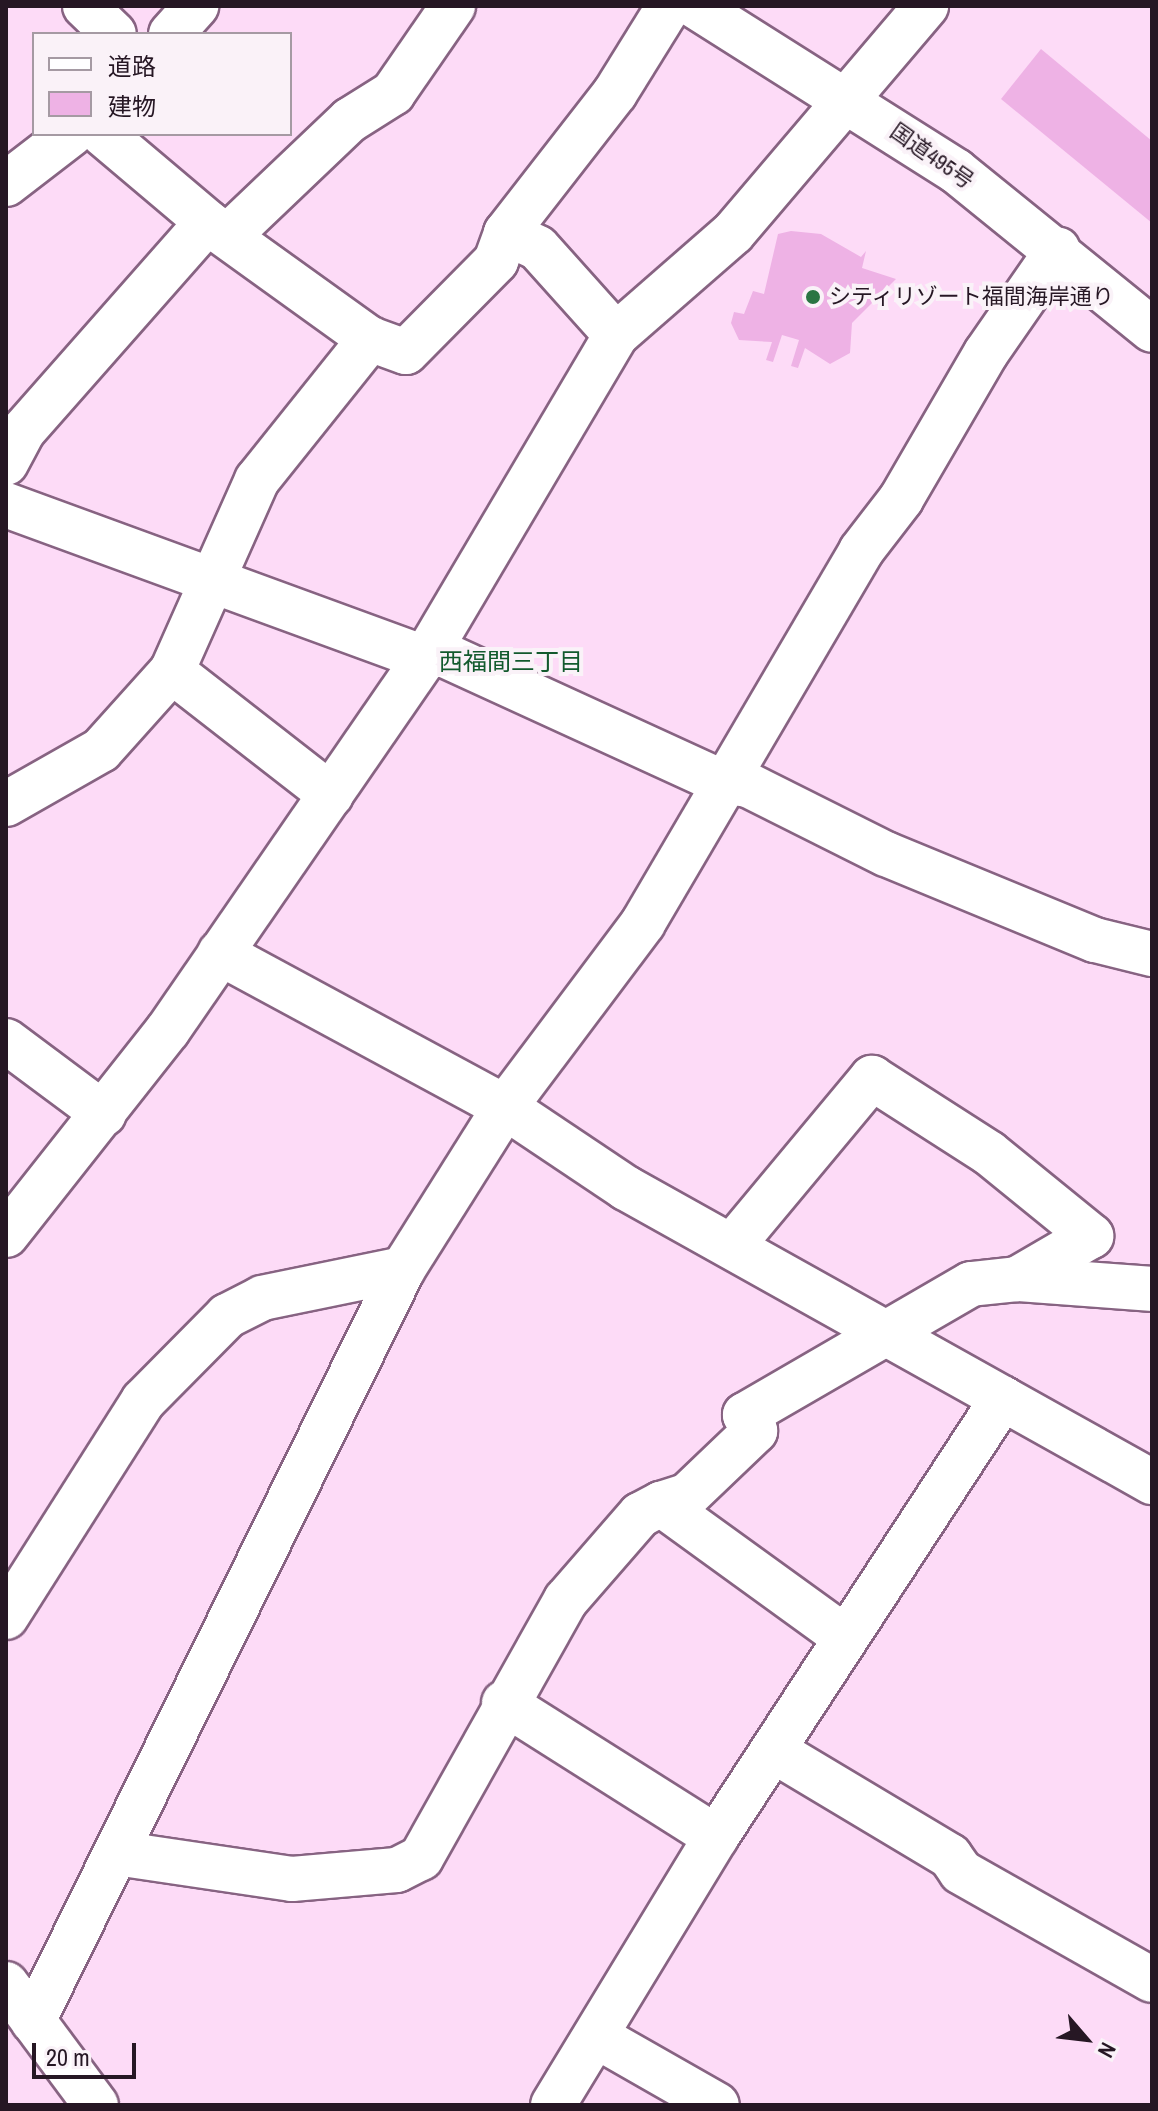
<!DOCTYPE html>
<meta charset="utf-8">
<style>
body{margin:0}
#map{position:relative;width:1158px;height:2111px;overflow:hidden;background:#fddbf7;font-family:"Archivo Narrow","Noto Sans JP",sans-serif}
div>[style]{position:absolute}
.building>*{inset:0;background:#eeb2e5}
.roads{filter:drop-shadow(2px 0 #876382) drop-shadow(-2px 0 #876382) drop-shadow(0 2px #876382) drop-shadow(0 -2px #876382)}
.minor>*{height:44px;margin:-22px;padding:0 22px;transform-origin:22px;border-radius:22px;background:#fff}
.highway>*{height:44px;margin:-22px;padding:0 22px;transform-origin:22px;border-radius:22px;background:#fff}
.dots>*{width:22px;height:22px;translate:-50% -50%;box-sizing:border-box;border:4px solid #faf2f8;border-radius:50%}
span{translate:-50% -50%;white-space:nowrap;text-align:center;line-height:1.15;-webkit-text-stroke:8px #faf2f8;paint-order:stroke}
.street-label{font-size:22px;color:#261724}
.poi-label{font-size:22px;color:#261724}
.left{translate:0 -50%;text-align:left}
.neighbourhood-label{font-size:24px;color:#125a2d}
.frame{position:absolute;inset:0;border:8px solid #261724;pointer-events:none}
.legend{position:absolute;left:32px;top:32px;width:260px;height:104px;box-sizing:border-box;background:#faf2f8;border:2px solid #a59aa3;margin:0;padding:10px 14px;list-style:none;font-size:24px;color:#261724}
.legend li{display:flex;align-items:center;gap:16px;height:40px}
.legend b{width:40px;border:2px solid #a59aa3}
.north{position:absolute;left:1046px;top:1999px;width:80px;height:80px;-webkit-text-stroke:6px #faf2f8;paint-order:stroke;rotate:118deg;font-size:22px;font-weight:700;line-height:32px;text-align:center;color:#261724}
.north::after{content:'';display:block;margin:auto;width:28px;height:36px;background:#261724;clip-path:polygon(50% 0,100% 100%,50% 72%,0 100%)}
.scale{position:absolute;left:32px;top:2043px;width:104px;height:36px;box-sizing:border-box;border:4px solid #261724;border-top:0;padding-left:10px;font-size:24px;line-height:28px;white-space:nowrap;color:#261724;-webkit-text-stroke:6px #faf2f8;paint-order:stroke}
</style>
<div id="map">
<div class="building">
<div style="clip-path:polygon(1041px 49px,1152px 141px,1152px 223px,1001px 99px)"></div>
<div style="clip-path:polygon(791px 231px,821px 234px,861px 257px,866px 251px,862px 268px,896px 279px,852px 323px,850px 353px,830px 364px,805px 348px,798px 368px,791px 366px,799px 340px,782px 335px,773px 362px,766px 360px,772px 342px,739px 340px,731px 323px,734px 312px,744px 314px,753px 291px,764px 294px,778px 234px)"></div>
</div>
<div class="roads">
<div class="minor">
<div style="left:85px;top:6px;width:40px;rotate:44deg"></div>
<div style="left:171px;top:34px;width:38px;rotate:-48deg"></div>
<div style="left:103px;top:134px;width:136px;rotate:40.2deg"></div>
<div style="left:207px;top:222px;width:201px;rotate:35.7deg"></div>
<div style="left:370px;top:339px;width:38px;rotate:20deg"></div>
<div style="left:406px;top:352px;width:128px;rotate:-45.3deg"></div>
<div style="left:496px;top:261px;width:30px;rotate:-70deg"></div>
<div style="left:506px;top:233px;width:177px;rotate:-52.1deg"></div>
<div style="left:615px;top:93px;width:102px;rotate:-58.2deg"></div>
<div style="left:6px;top:184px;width:82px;rotate:-37.6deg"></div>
<div style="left:506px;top:233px;width:35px;rotate:25deg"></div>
<div style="left:538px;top:248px;width:117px;rotate:48.1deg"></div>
<div style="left:228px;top:236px;width:168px;rotate:-43.6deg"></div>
<div style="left:350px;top:120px;width:51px;rotate:-32.1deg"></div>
<div style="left:393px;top:93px;width:106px;rotate:-55.4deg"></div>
<div style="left:6px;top:463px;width:36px;rotate:-62deg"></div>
<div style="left:23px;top:431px;width:278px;rotate:-48.6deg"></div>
<div style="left:6px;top:505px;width:446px;rotate:20.1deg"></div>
<div style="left:425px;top:658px;width:16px;rotate:-18deg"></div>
<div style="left:440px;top:653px;width:308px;rotate:24.6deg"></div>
<div style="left:720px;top:781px;width:28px;rotate:8deg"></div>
<div style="left:748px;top:785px;width:154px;rotate:26.6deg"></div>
<div style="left:886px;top:854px;width:226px;rotate:22.4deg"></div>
<div style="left:1095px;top:940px;width:59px;rotate:13.8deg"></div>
<div style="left:331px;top:795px;width:202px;rotate:-142.1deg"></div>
<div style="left:172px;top:671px;width:209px;rotate:-66deg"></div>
<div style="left:257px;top:480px;width:181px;rotate:-51.3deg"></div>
<div style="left:6px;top:804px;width:109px;rotate:-29.6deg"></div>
<div style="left:101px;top:750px;width:106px;rotate:-48.1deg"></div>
<div style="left:220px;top:953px;width:324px;rotate:28.4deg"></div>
<div style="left:505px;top:1107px;width:146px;rotate:33.8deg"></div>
<div style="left:626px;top:1188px;width:603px;rotate:29.2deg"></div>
<div style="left:6px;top:1041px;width:122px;rotate:36.7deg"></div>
<div style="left:6px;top:1235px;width:261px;rotate:-51.7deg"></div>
<div style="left:168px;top:1030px;width:452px;rotate:-55.4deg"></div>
<div style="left:425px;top:658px;width:375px;rotate:-59.4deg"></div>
<div style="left:616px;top:335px;width:155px;rotate:-41.1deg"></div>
<div style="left:733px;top:233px;width:298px;rotate:-49.6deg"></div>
<div style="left:732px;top:1246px;width:219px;rotate:-50.2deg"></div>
<div style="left:872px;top:1078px;width:139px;rotate:32.7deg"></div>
<div style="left:989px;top:1153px;width:132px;rotate:39.1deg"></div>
<div style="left:1091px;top:1236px;width:86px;rotate:149.8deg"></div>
<div style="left:661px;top:1504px;width:28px;rotate:-18deg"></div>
<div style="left:688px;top:1495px;width:93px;rotate:-43.7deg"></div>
<div style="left:755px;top:1431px;width:19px;rotate:-122deg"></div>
<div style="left:745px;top:1415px;width:261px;rotate:-30.1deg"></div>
<div style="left:971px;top:1284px;width:46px;rotate:-6.2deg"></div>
<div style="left:1017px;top:1279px;width:135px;rotate:4.2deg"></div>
<div style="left:6px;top:1617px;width:256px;rotate:-57.6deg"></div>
<div style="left:143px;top:1401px;width:120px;rotate:-45.3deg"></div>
<div style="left:227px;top:1316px;width:39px;rotate:-27deg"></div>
<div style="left:262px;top:1298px;width:144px;rotate:-11.6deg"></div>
<div style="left:504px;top:1703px;width:251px;rotate:32.3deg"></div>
<div style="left:776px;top:1752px;width:203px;rotate:30.9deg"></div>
<div style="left:950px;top:1856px;width:19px;rotate:55deg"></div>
<div style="left:961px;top:1872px;width:219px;rotate:29.5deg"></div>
<div style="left:116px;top:1853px;width:178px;rotate:8.4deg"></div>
<div style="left:292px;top:1879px;width:105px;rotate:-4.9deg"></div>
<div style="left:397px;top:1870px;width:27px;rotate:-27deg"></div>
<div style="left:421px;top:1858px;width:296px;rotate:-60.7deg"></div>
<div style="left:566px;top:1600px;width:113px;rotate:-49deg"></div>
<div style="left:640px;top:1515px;width:24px;rotate:-28deg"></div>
<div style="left:661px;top:1504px;width:227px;rotate:35.9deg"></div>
<div style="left:6px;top:1984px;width:151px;rotate:53.4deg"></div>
<div style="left:33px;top:2021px;width:838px;rotate:-63.8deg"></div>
<div style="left:403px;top:1269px;width:191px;rotate:-57.8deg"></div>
<div style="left:505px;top:1107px;width:230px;rotate:-53.1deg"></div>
<div style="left:643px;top:923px;width:431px;rotate:-59.6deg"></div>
<div style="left:861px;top:551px;width:66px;rotate:-52.4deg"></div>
<div style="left:901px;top:499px;width:169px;rotate:-59.8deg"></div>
<div style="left:986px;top:353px;width:126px;rotate:-55.3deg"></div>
<div style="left:596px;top:2036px;width:139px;rotate:29.7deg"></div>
<div style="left:553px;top:2105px;width:314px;rotate:-58.7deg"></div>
<div style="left:716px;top:1837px;width:524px;rotate:-56.83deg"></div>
</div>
<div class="highway">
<div style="left:695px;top:6px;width:309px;rotate:32.3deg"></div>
<div style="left:956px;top:171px;width:252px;rotate:39deg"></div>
</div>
</div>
<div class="dots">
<div style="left:813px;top:297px;background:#2a7543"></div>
</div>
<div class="street-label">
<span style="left:932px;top:156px;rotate:35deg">国道495号</span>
</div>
<div class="poi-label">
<span class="left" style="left:829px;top:297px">シティリゾート福間海岸通り</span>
</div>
<div class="neighbourhood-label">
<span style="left:511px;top:662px">西福間三丁目</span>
</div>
<div class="frame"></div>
<ul class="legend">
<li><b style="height:10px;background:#fff"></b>道路</li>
<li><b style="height:22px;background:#eeb2e5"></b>建物</li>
</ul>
<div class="north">N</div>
<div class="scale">20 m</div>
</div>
